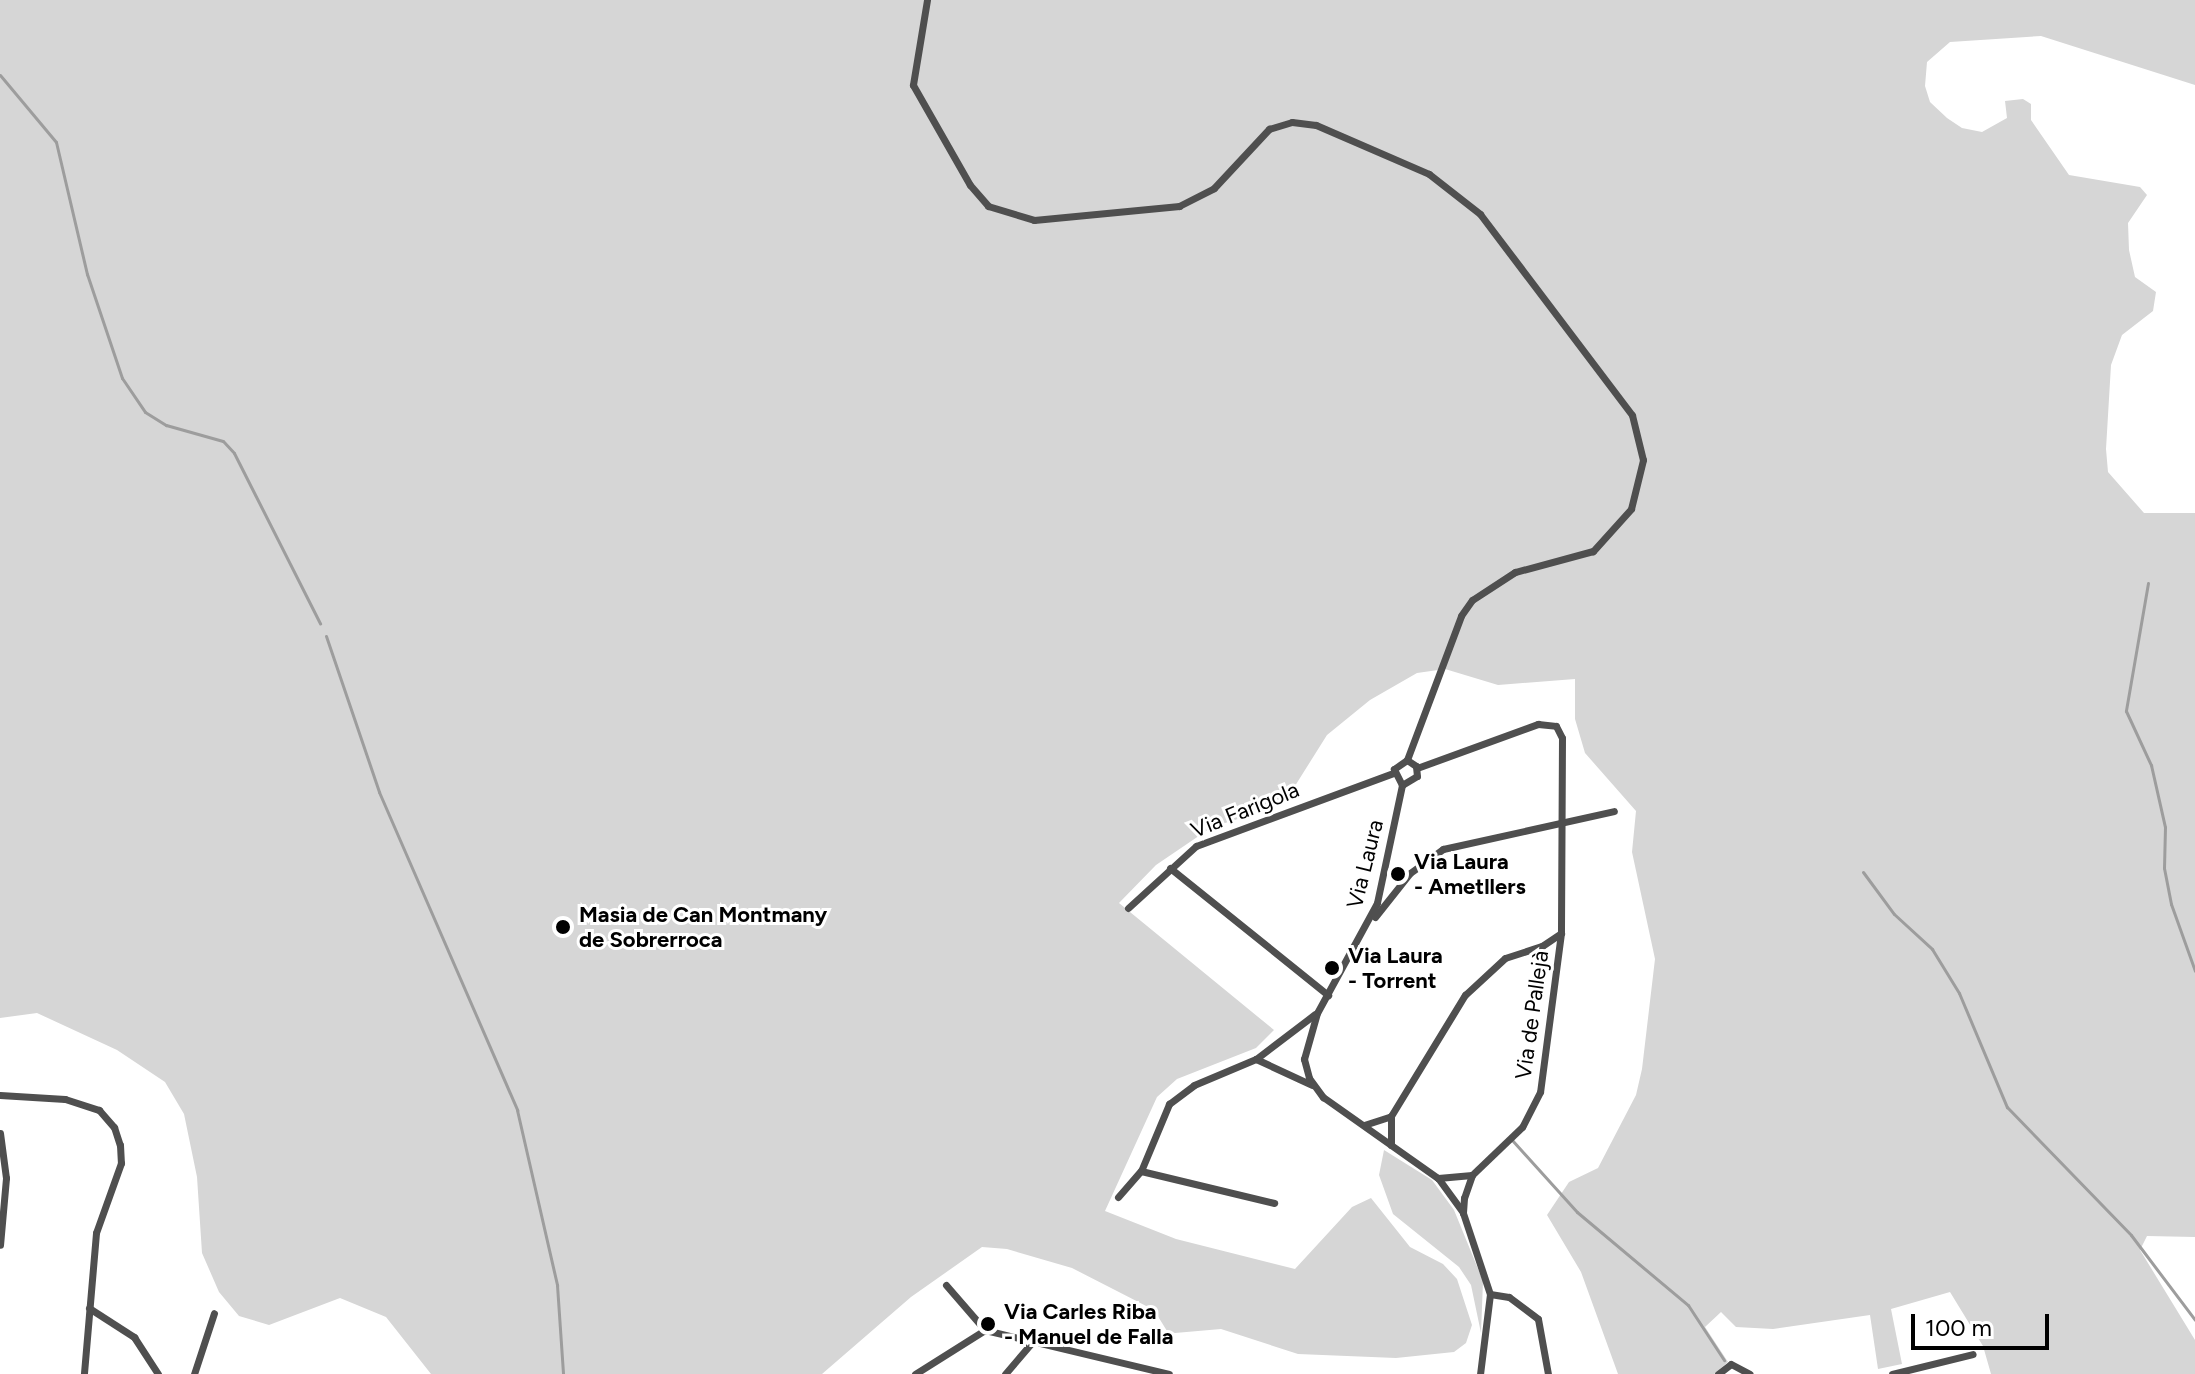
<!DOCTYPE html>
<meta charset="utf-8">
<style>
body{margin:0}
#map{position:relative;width:2195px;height:1374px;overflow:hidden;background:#fff;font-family:Figtree,sans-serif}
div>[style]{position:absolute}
.green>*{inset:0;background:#d6d6d6}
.stream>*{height:3px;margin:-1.5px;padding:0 1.5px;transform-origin:1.5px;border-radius:1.5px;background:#9d9d9d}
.street>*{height:7px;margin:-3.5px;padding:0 3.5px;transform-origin:3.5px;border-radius:3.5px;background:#4f4f4f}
.dots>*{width:22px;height:22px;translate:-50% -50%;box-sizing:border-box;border:4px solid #fff;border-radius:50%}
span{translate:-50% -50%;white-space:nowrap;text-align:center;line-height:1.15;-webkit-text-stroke:6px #fff;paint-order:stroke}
.street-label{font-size:22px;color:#000}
.poi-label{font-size:22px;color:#000;font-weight:700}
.left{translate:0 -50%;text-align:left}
.scale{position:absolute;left:1911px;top:1314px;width:138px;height:36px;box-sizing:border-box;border:4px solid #000;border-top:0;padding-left:10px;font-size:24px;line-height:28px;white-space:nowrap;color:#000;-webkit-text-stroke:6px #fff;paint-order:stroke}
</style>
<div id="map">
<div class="green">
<div style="clip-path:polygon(0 0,2195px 0,2195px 85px,2041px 36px,1950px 42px,1927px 62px,1925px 86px,1930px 102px,1947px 118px,1962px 128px,1982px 132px,2007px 118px,2005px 101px,2023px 99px,2031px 104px,2031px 120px,2069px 175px,2140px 187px,2147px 195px,2128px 223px,2129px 250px,2135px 277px,2156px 292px,2153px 311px,2122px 335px,2111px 365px,2106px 449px,2108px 472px,2144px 513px,2195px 513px,2195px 1237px,2147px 1236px,2140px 1250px,2195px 1340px,2195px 1374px,1991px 1374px,1983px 1346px,1950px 1292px,1891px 1309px,1902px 1364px,1878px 1369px,1870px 1315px,1773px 1329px,1736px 1327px,1721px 1312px,1705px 1327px,1728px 1362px,1714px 1374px,1618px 1374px,1581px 1272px,1547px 1215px,1569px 1182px,1598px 1168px,1636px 1095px,1642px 1069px,1655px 959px,1632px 852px,1636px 811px,1585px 753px,1575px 719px,1575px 679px,1498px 685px,1445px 669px,1417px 673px,1370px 700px,1327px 735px,1283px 805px,1212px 827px,1156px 865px,1119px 903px,1274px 1030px,1256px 1048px,1177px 1079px,1157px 1097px,1105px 1211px,1176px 1239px,1295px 1269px,1352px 1207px,1371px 1198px,1410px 1247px,1443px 1264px,1457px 1279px,1472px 1325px,1466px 1343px,1454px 1352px,1396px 1358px,1298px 1354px,1221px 1329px,1175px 1333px,1167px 1331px,1154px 1310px,1072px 1268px,1007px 1249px,982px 1247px,911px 1297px,822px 1374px,431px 1374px,386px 1317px,340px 1298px,269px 1325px,239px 1316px,219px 1292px,202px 1253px,197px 1177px,184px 1114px,165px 1082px,117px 1050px,37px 1013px,0 1018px)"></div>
<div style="clip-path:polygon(1384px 1150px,1432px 1180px,1454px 1210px,1483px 1281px,1481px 1333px,1471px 1285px,1459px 1267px,1393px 1214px,1379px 1175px)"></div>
</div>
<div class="stream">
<div style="left:0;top:75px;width:87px;rotate:50.1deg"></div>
<div style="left:56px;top:142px;width:136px;rotate:76.8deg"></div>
<div style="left:87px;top:274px;width:110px;rotate:71.4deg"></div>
<div style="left:122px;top:378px;width:41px;rotate:55.9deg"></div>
<div style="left:145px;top:412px;width:25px;rotate:32deg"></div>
<div style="left:166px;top:425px;width:59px;rotate:15.7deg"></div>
<div style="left:223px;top:441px;width:16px;rotate:47deg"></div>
<div style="left:234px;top:453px;width:191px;rotate:63.2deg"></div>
<div style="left:2148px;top:583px;width:130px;rotate:99.8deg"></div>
<div style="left:2126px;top:711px;width:60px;rotate:65.2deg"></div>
<div style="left:2151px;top:765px;width:64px;rotate:77.3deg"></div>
<div style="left:2165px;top:827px;width:41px;rotate:91.4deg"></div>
<div style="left:2164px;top:868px;width:37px;rotate:79deg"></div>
<div style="left:2171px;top:904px;width:71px;rotate:70.3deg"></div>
<div style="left:326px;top:636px;width:165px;rotate:71.2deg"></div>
<div style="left:379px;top:792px;width:347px;rotate:66.5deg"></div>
<div style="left:517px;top:1110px;width:180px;rotate:77.1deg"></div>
<div style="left:557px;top:1285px;width:89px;rotate:86.1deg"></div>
<div style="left:1863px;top:872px;width:52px;rotate:53.6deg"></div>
<div style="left:1894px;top:914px;width:52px;rotate:42.6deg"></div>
<div style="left:1932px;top:949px;width:52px;rotate:58.5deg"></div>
<div style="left:1959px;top:993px;width:124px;rotate:67.2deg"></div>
<div style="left:2007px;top:1107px;width:178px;rotate:45.9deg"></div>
<div style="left:2131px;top:1235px;width:106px;rotate:53deg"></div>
<div style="left:1512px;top:1140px;width:97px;rotate:47.9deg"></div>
<div style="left:1577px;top:1212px;width:145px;rotate:40deg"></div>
<div style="left:1688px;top:1305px;width:66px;rotate:56.8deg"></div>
</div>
<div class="street">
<div style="left:927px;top:0;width:86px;rotate:99.4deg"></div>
<div style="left:913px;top:85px;width:115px;rotate:60.3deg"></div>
<div style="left:970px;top:185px;width:28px;rotate:49deg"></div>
<div style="left:988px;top:206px;width:48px;rotate:16.9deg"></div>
<div style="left:1034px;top:220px;width:146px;rotate:-5.5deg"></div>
<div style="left:1179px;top:206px;width:39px;rotate:-27deg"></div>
<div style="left:1214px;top:188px;width:81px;rotate:-47deg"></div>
<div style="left:1269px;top:129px;width:24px;rotate:-17deg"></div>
<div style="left:1292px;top:122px;width:24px;rotate:7deg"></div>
<div style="left:1316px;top:125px;width:123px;rotate:23.4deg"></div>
<div style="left:1429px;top:174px;width:65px;rotate:38.1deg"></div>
<div style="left:1480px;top:214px;width:252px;rotate:52.9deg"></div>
<div style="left:1632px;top:415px;width:46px;rotate:76.3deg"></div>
<div style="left:1643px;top:460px;width:50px;rotate:103.8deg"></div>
<div style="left:1631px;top:509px;width:57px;rotate:132.1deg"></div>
<div style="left:1593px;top:551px;width:81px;rotate:164.9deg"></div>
<div style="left:1515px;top:572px;width:51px;rotate:146.9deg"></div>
<div style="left:1472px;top:600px;width:19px;rotate:125deg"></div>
<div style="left:1461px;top:616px;width:154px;rotate:110.6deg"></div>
<div style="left:1417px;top:768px;width:129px;rotate:-20deg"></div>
<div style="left:1538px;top:724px;width:18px;rotate:6deg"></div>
<div style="left:1556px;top:726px;width:13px;rotate:63deg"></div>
<div style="left:1562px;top:738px;width:195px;rotate:90.3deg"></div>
<div style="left:1561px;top:933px;width:160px;rotate:97.5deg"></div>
<div style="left:1540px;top:1092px;width:39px;rotate:117deg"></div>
<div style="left:1522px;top:1127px;width:69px;rotate:136.2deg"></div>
<div style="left:1472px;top:1175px;width:24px;rotate:109deg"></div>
<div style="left:1464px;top:1198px;width:15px;rotate:94deg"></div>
<div style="left:1463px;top:1213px;width:85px;rotate:71.6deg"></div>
<div style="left:1490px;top:1294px;width:81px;rotate:97.1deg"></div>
<div style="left:1402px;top:785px;width:121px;rotate:102deg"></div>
<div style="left:1377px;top:903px;width:125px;rotate:118.6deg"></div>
<div style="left:1317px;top:1013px;width:48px;rotate:105.8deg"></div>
<div style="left:1304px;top:1059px;width:20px;rotate:75deg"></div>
<div style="left:1309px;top:1078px;width:24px;rotate:54deg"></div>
<div style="left:1323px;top:1097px;width:141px;rotate:35.2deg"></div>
<div style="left:1438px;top:1178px;width:41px;rotate:54deg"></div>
<div style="left:1402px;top:785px;width:17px;rotate:-31deg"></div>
<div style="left:1417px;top:776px;width:10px;rotate:-96deg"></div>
<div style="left:1416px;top:766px;width:11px;rotate:-146deg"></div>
<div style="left:1402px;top:785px;width:18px;rotate:-117deg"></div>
<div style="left:1394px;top:769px;width:16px;rotate:-35deg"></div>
<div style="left:1170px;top:868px;width:203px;rotate:38.8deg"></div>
<div style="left:1128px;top:908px;width:92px;rotate:-42.4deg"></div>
<div style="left:1196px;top:846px;width:210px;rotate:-20.3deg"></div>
<div style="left:1375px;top:917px;width:56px;rotate:-51.5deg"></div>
<div style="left:1410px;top:873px;width:41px;rotate:-36deg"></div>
<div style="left:1443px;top:849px;width:175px;rotate:-12.5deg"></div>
<div style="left:1256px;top:1059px;width:62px;rotate:24.9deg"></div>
<div style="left:0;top:1095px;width:65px;rotate:3.5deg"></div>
<div style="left:65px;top:1099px;width:36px;rotate:18deg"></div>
<div style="left:99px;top:1110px;width:23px;rotate:49deg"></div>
<div style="left:114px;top:1127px;width:19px;rotate:72deg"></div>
<div style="left:120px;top:1145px;width:18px;rotate:87deg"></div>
<div style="left:121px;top:1163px;width:74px;rotate:109.7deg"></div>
<div style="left:96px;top:1233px;width:142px;rotate:94.9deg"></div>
<div style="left:1364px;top:1125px;width:26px;rotate:-18deg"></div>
<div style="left:0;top:1133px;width:45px;rotate:82.4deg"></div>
<div style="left:6px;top:1178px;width:67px;rotate:95.1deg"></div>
<div style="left:1391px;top:1145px;width:29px;rotate:-90deg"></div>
<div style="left:1391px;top:1116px;width:142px;rotate:-58.6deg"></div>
<div style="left:1465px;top:995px;width:54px;rotate:-42.8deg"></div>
<div style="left:1505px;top:958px;width:39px;rotate:-18deg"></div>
<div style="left:1542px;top:946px;width:23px;rotate:-34deg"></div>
<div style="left:1141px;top:1171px;width:137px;rotate:13.5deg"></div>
<div style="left:1438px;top:1178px;width:34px;rotate:-5deg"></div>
<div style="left:1118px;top:1197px;width:35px;rotate:-49deg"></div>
<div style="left:1141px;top:1171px;width:73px;rotate:-67.3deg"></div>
<div style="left:1169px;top:1104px;width:31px;rotate:-37deg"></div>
<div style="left:1194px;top:1085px;width:67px;rotate:-22.8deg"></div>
<div style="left:1256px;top:1059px;width:74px;rotate:-37.3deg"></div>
<div style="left:946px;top:1285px;width:60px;rotate:49.1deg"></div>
<div style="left:985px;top:1330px;width:189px;rotate:13.4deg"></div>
<div style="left:1490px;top:1294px;width:19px;rotate:9deg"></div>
<div style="left:1509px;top:1297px;width:36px;rotate:37deg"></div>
<div style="left:1538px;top:1319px;width:56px;rotate:79.7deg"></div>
<div style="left:89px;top:1308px;width:54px;rotate:32.8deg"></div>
<div style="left:134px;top:1337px;width:44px;rotate:57deg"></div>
<div style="left:194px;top:1374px;width:64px;rotate:-71.8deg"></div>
<div style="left:915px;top:1374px;width:83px;rotate:-32.2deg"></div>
<div style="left:1005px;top:1374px;width:45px;rotate:-49.5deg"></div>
<div style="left:1718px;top:1374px;width:16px;rotate:-38deg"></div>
<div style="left:1731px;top:1364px;width:21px;rotate:28deg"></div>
<div style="left:1892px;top:1374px;width:83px;rotate:-13.9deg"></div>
</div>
<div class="dots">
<div style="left:1398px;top:874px;background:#000"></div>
<div style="left:563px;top:927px;background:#000"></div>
<div style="left:1332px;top:968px;background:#000"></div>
<div style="left:988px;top:1324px;background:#000"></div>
</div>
<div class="street-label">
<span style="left:1245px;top:810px;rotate:-22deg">Via Farigola</span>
<span style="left:1365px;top:864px;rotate:-76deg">Via Laura</span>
<span style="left:1532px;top:1015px;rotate:-82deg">Via de Pallejà</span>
</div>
<div class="poi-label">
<span class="left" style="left:1414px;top:874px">Via Laura<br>- Ametllers</span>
<span class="left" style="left:579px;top:927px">Masia de Can Montmany<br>de Sobrerroca</span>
<span class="left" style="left:1348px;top:968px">Via Laura<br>- Torrent</span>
<span class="left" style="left:1004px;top:1324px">Via Carles Riba<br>- Manuel de Falla</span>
</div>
<div class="scale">100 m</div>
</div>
